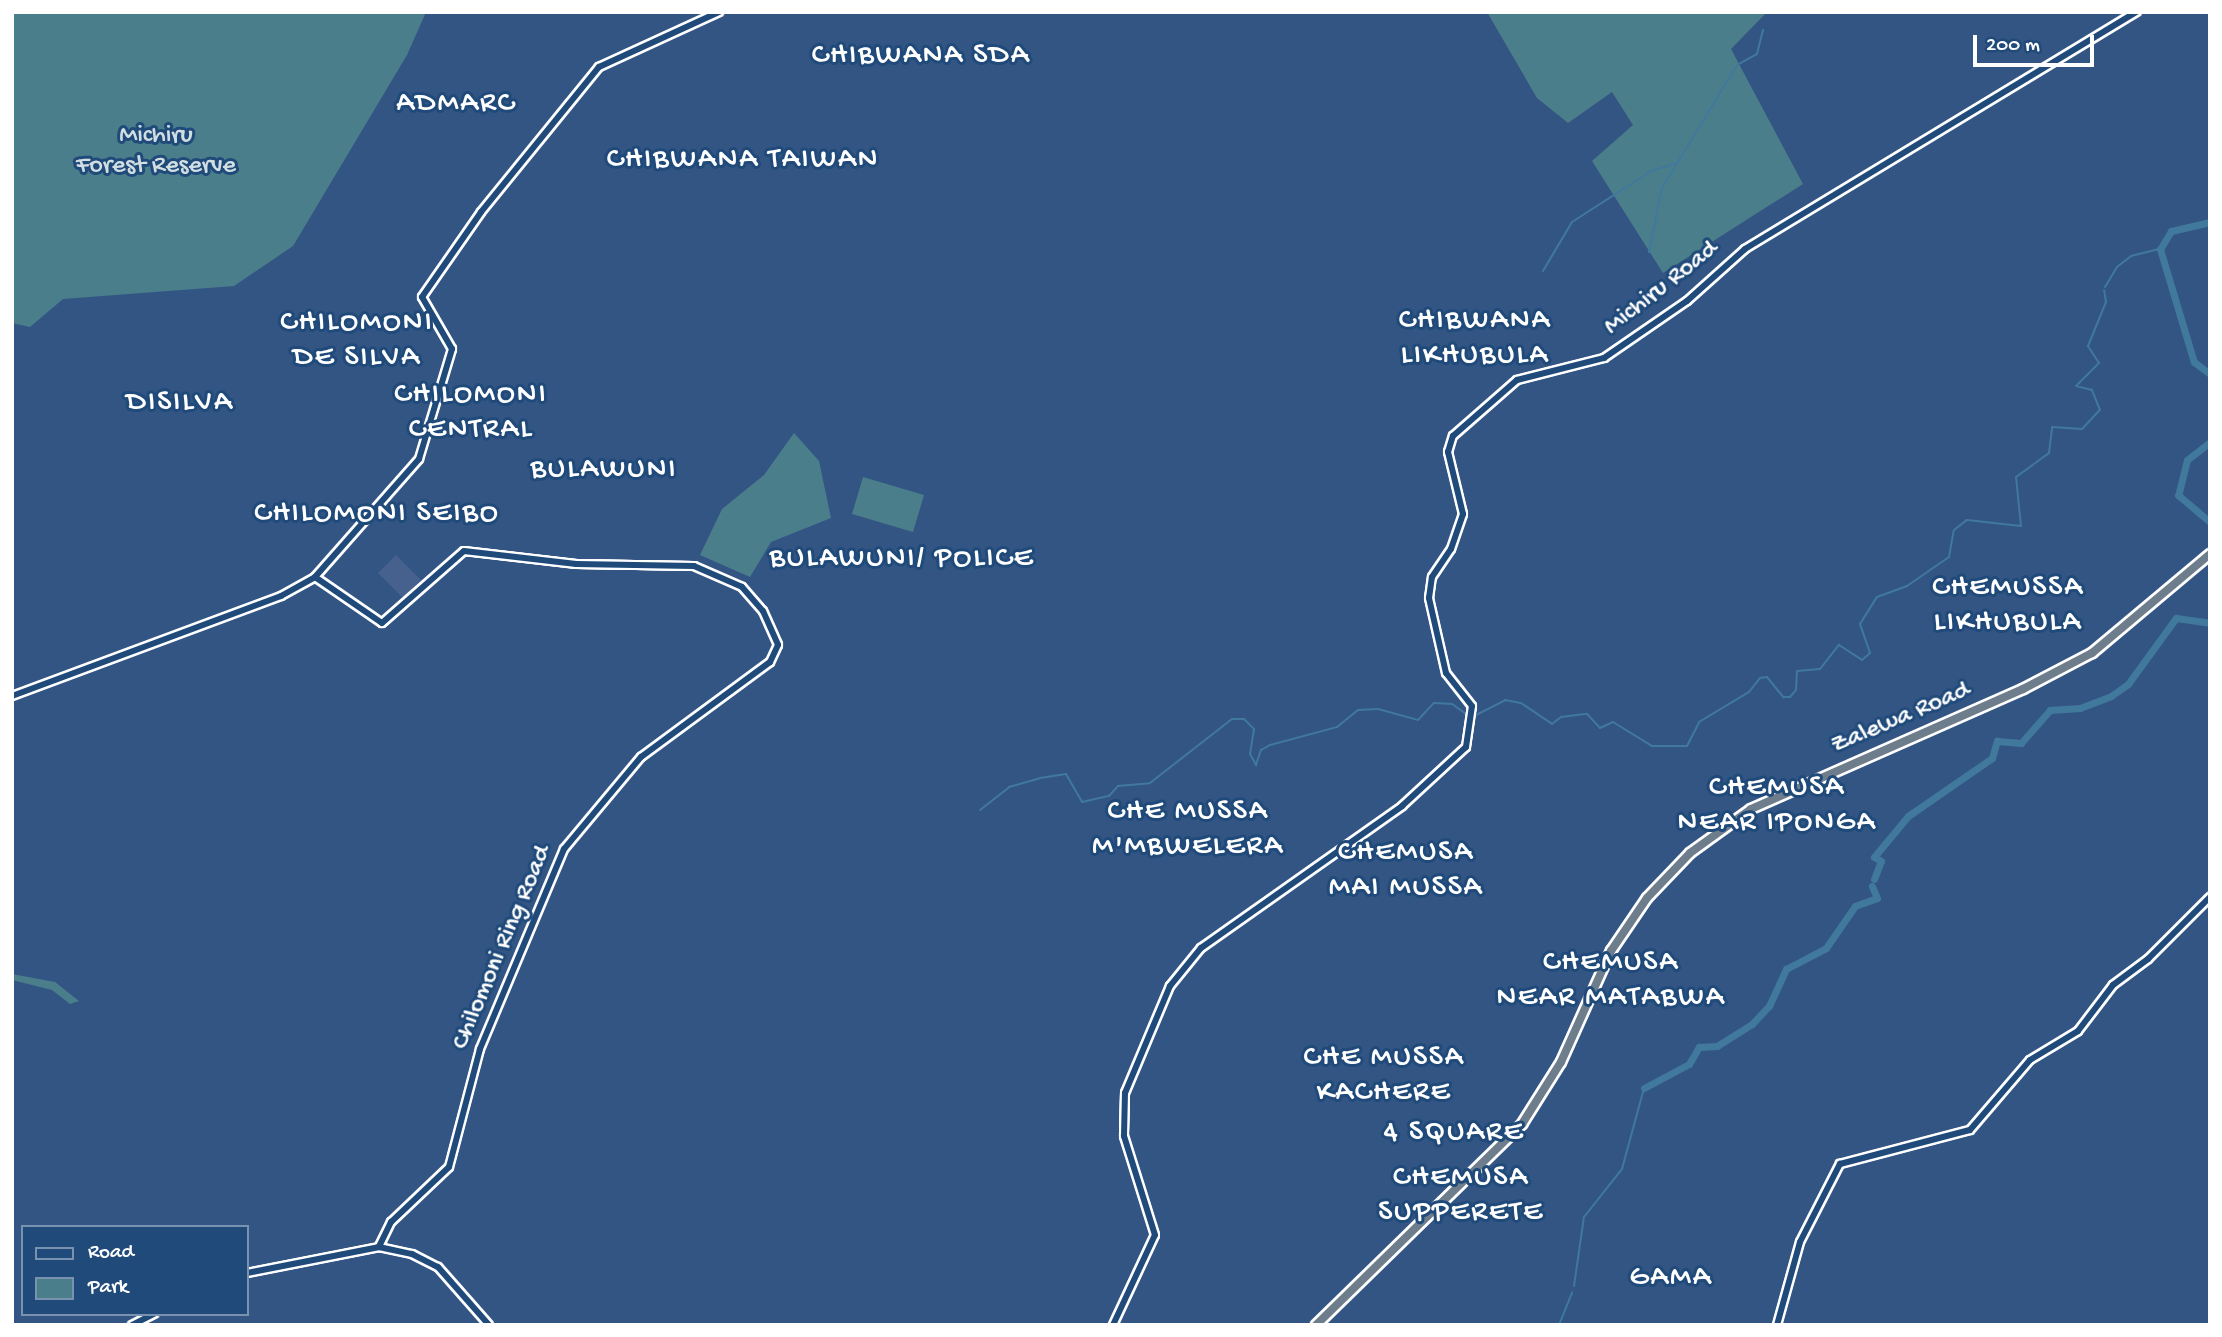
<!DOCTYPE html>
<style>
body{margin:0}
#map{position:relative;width:2222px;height:1337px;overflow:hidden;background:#335584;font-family:"Gochi Hand",sans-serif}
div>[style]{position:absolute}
.built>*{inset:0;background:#46618e}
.green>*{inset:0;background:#4b7e8b}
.stream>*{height:2px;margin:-1px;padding:0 1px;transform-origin:1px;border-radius:1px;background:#41799d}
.river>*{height:7px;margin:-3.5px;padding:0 3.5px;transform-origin:3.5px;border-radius:3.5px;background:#41799d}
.roads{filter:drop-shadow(2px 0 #fff) drop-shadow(-2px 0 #fff) drop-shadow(0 2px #fff) drop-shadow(0 -2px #fff)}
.tertiary>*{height:6px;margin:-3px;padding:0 3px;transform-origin:3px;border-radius:3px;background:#1f4a7a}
.trunk>*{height:8px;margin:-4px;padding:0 4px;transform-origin:4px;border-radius:4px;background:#6d7d8c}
span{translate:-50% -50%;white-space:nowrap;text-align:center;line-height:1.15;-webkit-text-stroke:6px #1f4a7a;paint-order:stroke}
.park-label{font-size:26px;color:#d2dfe2}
.street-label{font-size:26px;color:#fff}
.quarter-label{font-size:30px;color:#fff;letter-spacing:2px}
.frame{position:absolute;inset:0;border:14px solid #fff;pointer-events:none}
.legend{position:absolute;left:21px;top:1225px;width:228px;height:91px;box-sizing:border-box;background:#1f4a7a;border:2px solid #7992af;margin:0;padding:9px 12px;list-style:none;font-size:21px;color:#fff}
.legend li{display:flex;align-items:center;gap:14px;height:35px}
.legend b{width:35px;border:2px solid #7992af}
.scale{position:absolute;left:1973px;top:35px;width:121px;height:32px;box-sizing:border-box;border:4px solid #fff;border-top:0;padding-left:9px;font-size:21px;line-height:24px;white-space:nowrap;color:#fff;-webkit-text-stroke:5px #1f4a7a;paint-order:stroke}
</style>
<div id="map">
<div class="built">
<div style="clip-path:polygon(396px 555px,421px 580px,403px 598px,378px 573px)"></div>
</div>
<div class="green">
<div style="clip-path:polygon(12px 12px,426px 12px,407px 55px,293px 246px,234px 286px,63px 299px,30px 327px,12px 323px)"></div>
<div style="clip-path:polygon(1487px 12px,1767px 12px,1731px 49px,1803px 184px,1663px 273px,1592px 161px,1633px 125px,1612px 92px,1568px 123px,1537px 98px)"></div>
<div style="clip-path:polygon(794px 433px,819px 461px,831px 518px,771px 542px,750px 577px,700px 555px,722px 509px,764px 475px)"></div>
<div style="clip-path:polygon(863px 477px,924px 495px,913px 532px,852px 514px)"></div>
<div style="clip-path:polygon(12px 974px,55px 982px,79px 1001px,70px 1004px,52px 990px,12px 980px)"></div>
</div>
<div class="stream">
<div style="left:1737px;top:65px;width:23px;rotate:-29deg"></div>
<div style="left:1757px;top:54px;width:25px;rotate:-76deg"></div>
<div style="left:1649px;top:252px;width:65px;rotate:-78.5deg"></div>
<div style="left:1662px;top:188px;width:142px;rotate:-58.6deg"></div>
<div style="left:1543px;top:271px;width:57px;rotate:-59.4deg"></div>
<div style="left:1572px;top:222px;width:94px;rotate:-32.8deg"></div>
<div style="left:1651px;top:171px;width:27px;rotate:-17deg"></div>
<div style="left:2105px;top:287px;width:23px;rotate:-59deg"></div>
<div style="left:2117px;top:267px;width:18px;rotate:-38deg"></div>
<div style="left:2131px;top:256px;width:30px;rotate:-14deg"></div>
<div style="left:1476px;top:715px;width:33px;rotate:-27deg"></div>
<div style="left:1505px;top:700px;width:16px;rotate:11deg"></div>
<div style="left:1521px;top:703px;width:37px;rotate:34deg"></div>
<div style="left:1552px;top:724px;width:11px;rotate:-38deg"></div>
<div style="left:1561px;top:717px;width:26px;rotate:-7deg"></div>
<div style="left:1587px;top:714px;width:19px;rotate:47deg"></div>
<div style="left:1600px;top:728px;width:14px;rotate:-25deg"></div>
<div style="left:1613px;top:722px;width:46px;rotate:31.6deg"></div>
<div style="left:1652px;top:746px;width:35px"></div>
<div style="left:1687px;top:746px;width:27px;rotate:-63deg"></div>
<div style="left:1699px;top:722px;width:58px;rotate:-31deg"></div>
<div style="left:1749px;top:692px;width:18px;rotate:-52deg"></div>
<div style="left:1760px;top:678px;width:7px;rotate:-8deg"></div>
<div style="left:1767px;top:677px;width:26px;rotate:51deg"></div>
<div style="left:1783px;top:697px;width:7px"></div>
<div style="left:1790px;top:697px;width:9px;rotate:-49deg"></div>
<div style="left:1796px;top:690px;width:19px;rotate:-87deg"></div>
<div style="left:1797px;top:671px;width:23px;rotate:-5deg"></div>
<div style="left:1820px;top:669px;width:31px;rotate:-52deg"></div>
<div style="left:1839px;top:645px;width:27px;rotate:33deg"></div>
<div style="left:1862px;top:660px;width:11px;rotate:-41deg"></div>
<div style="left:1870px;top:653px;width:31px;rotate:-109deg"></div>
<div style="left:1860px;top:624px;width:32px;rotate:-58deg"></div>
<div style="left:1877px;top:597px;width:32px;rotate:-20deg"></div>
<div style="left:1907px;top:586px;width:51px;rotate:-34.6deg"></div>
<div style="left:1949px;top:557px;width:27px;rotate:-80deg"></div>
<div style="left:1954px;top:530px;width:16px;rotate:-38deg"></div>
<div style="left:1967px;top:520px;width:54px;rotate:6.3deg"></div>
<div style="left:2021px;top:526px;width:49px;rotate:-95.8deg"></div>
<div style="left:2016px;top:477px;width:41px;rotate:-36deg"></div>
<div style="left:2049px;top:453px;width:26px;rotate:-83deg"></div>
<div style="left:2052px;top:427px;width:30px;rotate:4deg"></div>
<div style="left:2082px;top:429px;width:26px;rotate:-47deg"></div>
<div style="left:2100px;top:410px;width:22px;rotate:-112deg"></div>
<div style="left:2092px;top:390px;width:16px;rotate:-166deg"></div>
<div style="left:2076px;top:386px;width:33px;rotate:-45deg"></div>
<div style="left:2099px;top:363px;width:20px;rotate:-123deg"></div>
<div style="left:2088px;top:346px;width:48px;rotate:-67.8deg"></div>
<div style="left:2106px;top:302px;width:12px;rotate:-99deg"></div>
<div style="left:980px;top:810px;width:37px;rotate:-38deg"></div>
<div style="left:1009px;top:787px;width:32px;rotate:-16deg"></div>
<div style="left:1040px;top:778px;width:26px;rotate:-9deg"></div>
<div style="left:1066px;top:774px;width:32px;rotate:60deg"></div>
<div style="left:1082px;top:802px;width:28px;rotate:-13deg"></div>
<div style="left:1109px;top:796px;width:13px;rotate:-48deg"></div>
<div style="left:1118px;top:786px;width:32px;rotate:-5deg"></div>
<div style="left:1150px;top:783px;width:104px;rotate:-38deg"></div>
<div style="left:1232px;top:719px;width:12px"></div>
<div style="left:1244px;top:719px;width:14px;rotate:45deg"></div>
<div style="left:1254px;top:729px;width:25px;rotate:99deg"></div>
<div style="left:1250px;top:754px;width:13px;rotate:61deg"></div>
<div style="left:1256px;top:765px;width:16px;rotate:-72deg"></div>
<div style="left:1261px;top:750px;width:10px;rotate:-29deg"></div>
<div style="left:1270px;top:745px;width:69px;rotate:-15deg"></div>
<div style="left:1337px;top:727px;width:27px;rotate:-39deg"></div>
<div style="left:1358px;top:710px;width:20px;rotate:-3deg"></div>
<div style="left:1378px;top:709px;width:41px;rotate:15.4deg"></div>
<div style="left:1418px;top:720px;width:23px;rotate:-47deg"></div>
<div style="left:1434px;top:703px;width:18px;rotate:3deg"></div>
<div style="left:1452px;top:704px;width:21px;rotate:35deg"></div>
<div style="left:1574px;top:1286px;width:70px;rotate:-81.8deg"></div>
<div style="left:1584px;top:1217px;width:61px;rotate:-51.6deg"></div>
<div style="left:1622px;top:1169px;width:84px;rotate:-74.8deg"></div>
<div style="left:1559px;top:1325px;width:35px;rotate:-68deg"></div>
</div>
<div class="river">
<div style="left:2210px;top:222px;width:40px;rotate:167deg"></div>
<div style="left:2171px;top:231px;width:21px;rotate:121deg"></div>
<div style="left:2160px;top:249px;width:118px;rotate:73.3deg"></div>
<div style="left:2194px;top:362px;width:20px;rotate:37deg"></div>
<div style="left:2210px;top:442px;width:29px;rotate:142deg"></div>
<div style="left:2187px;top:460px;width:36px;rotate:104deg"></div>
<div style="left:2178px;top:495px;width:42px;rotate:40.2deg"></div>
<div style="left:1874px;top:879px;width:19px;rotate:-69deg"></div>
<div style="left:1881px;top:861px;width:8px;rotate:-150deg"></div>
<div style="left:1874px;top:857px;width:53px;rotate:-50.3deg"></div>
<div style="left:1908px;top:816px;width:102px;rotate:-34.6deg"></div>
<div style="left:1992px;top:758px;width:18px;rotate:-74deg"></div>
<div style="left:1997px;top:741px;width:24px;rotate:5deg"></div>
<div style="left:2021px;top:743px;width:44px;rotate:-48.7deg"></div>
<div style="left:2050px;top:710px;width:30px;rotate:-4deg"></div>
<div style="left:2080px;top:708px;width:33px;rotate:-21deg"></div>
<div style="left:2111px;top:696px;width:21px;rotate:-35deg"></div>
<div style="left:2128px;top:684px;width:82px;rotate:-54deg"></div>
<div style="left:2176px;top:618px;width:34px;rotate:8deg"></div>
<div style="left:1644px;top:1088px;width:51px;rotate:-28.1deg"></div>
<div style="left:1689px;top:1064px;width:20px;rotate:-60deg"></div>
<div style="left:1699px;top:1047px;width:18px;rotate:-3deg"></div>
<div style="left:1717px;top:1046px;width:41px;rotate:-32.2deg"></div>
<div style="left:1752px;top:1024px;width:25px;rotate:-47deg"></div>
<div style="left:1769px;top:1006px;width:41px;rotate:-65.3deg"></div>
<div style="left:1786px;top:969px;width:45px;rotate:-27.7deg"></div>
<div style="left:1826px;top:948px;width:51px;rotate:-55.4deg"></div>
<div style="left:1855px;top:906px;width:23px;rotate:-20deg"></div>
<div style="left:1877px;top:898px;width:13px;rotate:-113deg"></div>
</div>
<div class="roads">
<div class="tertiary">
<div style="left:315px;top:577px;width:81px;rotate:34.5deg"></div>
<div style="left:382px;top:623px;width:109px;rotate:-41.3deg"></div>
<div style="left:464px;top:551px;width:113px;rotate:6.6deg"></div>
<div style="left:576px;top:564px;width:118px;rotate:1deg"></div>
<div style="left:694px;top:566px;width:52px;rotate:23.6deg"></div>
<div style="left:742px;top:587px;width:32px;rotate:49deg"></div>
<div style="left:763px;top:611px;width:37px;rotate:66deg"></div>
<div style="left:778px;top:645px;width:19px;rotate:115deg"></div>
<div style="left:770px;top:662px;width:160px;rotate:143.6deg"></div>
<div style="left:641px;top:757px;width:120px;rotate:129.9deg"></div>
<div style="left:564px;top:849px;width:217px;rotate:112.8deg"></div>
<div style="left:480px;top:1049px;width:122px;rotate:104.7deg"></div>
<div style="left:449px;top:1167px;width:80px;rotate:136.5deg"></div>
<div style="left:391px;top:1222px;width:28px;rotate:116deg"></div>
<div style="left:12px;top:696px;width:287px;rotate:-20.4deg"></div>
<div style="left:281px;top:596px;width:39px;rotate:-29deg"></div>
<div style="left:315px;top:577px;width:157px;rotate:-48.6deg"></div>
<div style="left:419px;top:459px;width:115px;rotate:-73.3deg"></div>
<div style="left:452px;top:349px;width:60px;rotate:-120deg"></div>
<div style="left:422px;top:297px;width:103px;rotate:-55.2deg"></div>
<div style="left:481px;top:212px;width:187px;rotate:-50.9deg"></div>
<div style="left:599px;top:67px;width:132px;rotate:-24.6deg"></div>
<div style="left:247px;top:1273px;width:135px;rotate:-11.1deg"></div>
<div style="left:379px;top:1247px;width:34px;rotate:12deg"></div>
<div style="left:412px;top:1254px;width:29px;rotate:27deg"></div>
<div style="left:438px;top:1267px;width:77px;rotate:48.7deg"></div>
<div style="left:132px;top:1325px;width:25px;rotate:-27deg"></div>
<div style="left:1113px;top:1325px;width:99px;rotate:-65deg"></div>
<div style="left:1155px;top:1235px;width:104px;rotate:-107.4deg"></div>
<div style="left:1124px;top:1136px;width:43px;rotate:-88.7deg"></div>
<div style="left:1125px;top:1093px;width:116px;rotate:-67.2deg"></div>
<div style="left:1170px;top:986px;width:49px;rotate:-50.8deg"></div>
<div style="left:1201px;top:948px;width:246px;rotate:-35.2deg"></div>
<div style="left:1402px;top:806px;width:87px;rotate:-42.7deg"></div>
<div style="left:1466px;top:747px;width:41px;rotate:-81.7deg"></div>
<div style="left:1472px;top:706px;width:42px;rotate:-128.2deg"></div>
<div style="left:1446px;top:673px;width:77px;rotate:-102.8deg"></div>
<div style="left:1429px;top:598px;width:21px;rotate:-82deg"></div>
<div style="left:1432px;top:577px;width:34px;rotate:-56deg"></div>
<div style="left:1451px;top:549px;width:37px;rotate:-71deg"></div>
<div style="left:1463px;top:514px;width:64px;rotate:-103.6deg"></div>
<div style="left:1448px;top:452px;width:17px;rotate:-73deg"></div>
<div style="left:1453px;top:436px;width:85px;rotate:-41.2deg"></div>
<div style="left:1517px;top:380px;width:90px;rotate:-14.2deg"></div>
<div style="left:1604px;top:358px;width:101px;rotate:-34.5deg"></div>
<div style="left:1687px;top:301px;width:78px;rotate:-41.9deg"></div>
<div style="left:1745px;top:249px;width:458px;rotate:-31.2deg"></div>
<div style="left:1777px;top:1325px;width:86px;rotate:-74.5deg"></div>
<div style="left:1800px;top:1242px;width:88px;rotate:-62.9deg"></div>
<div style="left:1840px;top:1164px;width:134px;rotate:-14.7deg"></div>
<div style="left:1970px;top:1130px;width:92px;rotate:-49.4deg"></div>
<div style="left:2030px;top:1060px;width:56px;rotate:-31.1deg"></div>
<div style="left:2078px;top:1031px;width:58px;rotate:-52.7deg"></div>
<div style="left:2113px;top:985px;width:44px;rotate:-36.6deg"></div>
<div style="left:2148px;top:959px;width:88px;rotate:-45deg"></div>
</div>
<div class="trunk">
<div style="left:1316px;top:1325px;width:288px;rotate:-44.3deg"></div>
<div style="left:1522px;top:1124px;width:73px;rotate:-57.8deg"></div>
<div style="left:1561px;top:1062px;width:122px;rotate:-65.8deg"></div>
<div style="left:1611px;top:951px;width:64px;rotate:-55.8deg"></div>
<div style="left:1647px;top:898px;width:62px;rotate:-46.3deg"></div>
<div style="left:1690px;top:853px;width:75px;rotate:-35.8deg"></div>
<div style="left:1751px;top:809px;width:297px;rotate:-23.8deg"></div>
<div style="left:2023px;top:689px;width:78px;rotate:-27.6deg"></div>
<div style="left:2092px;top:653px;width:154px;rotate:-40deg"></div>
</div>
</div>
<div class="park-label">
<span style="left:156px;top:152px">Michiru<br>Forest Reserve</span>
</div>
<div class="street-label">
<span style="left:1662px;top:289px;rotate:-38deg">Michiru Road</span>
<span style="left:1901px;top:719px;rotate:-23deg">Zalewa Road</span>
<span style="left:503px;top:948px;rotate:-67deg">Chilomoni Ring Road</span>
</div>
<div class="quarter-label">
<span style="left:921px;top:57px">CHIBWANA SDA</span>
<span style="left:456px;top:105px">ADMARC</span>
<span style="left:743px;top:161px">CHIBWANA TAIWAN</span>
<span style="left:1475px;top:339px">CHIBWANA<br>LIKHUBULA</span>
<span style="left:357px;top:341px">CHILOMONI<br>DE SILVA</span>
<span style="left:471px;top:413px">CHILOMONI<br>CENTRAL</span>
<span style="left:180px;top:404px">DISILVA</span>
<span style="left:604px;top:471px">BULAWUNI</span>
<span style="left:377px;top:515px">CHILOMONI SEIBO</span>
<span style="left:902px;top:560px">BULAWUNI/ POLICE</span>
<span style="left:2008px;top:606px">CHEMUSSA<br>LIKHUBULA</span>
<span style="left:1777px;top:806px">CHEMUSA<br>NEAR IPONGA</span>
<span style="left:1188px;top:830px">CHE MUSSA<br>M'MBWELERA</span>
<span style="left:1406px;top:871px">CHEMUSA<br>MAI MUSSA</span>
<span style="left:1611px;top:981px">CHEMUSA<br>NEAR MATABWA</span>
<span style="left:1384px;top:1076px">CHE MUSSA<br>KACHERE</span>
<span style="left:1454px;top:1134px">4 SQUARE</span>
<span style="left:1461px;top:1196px">CHEMUSA<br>SUPPERETE</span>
<span style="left:1671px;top:1279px">GAMA</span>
</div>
<div class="frame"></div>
<ul class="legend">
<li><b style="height:9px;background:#1f4a7a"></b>Road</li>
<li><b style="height:19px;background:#4b7e8b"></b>Park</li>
</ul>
<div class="scale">200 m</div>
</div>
